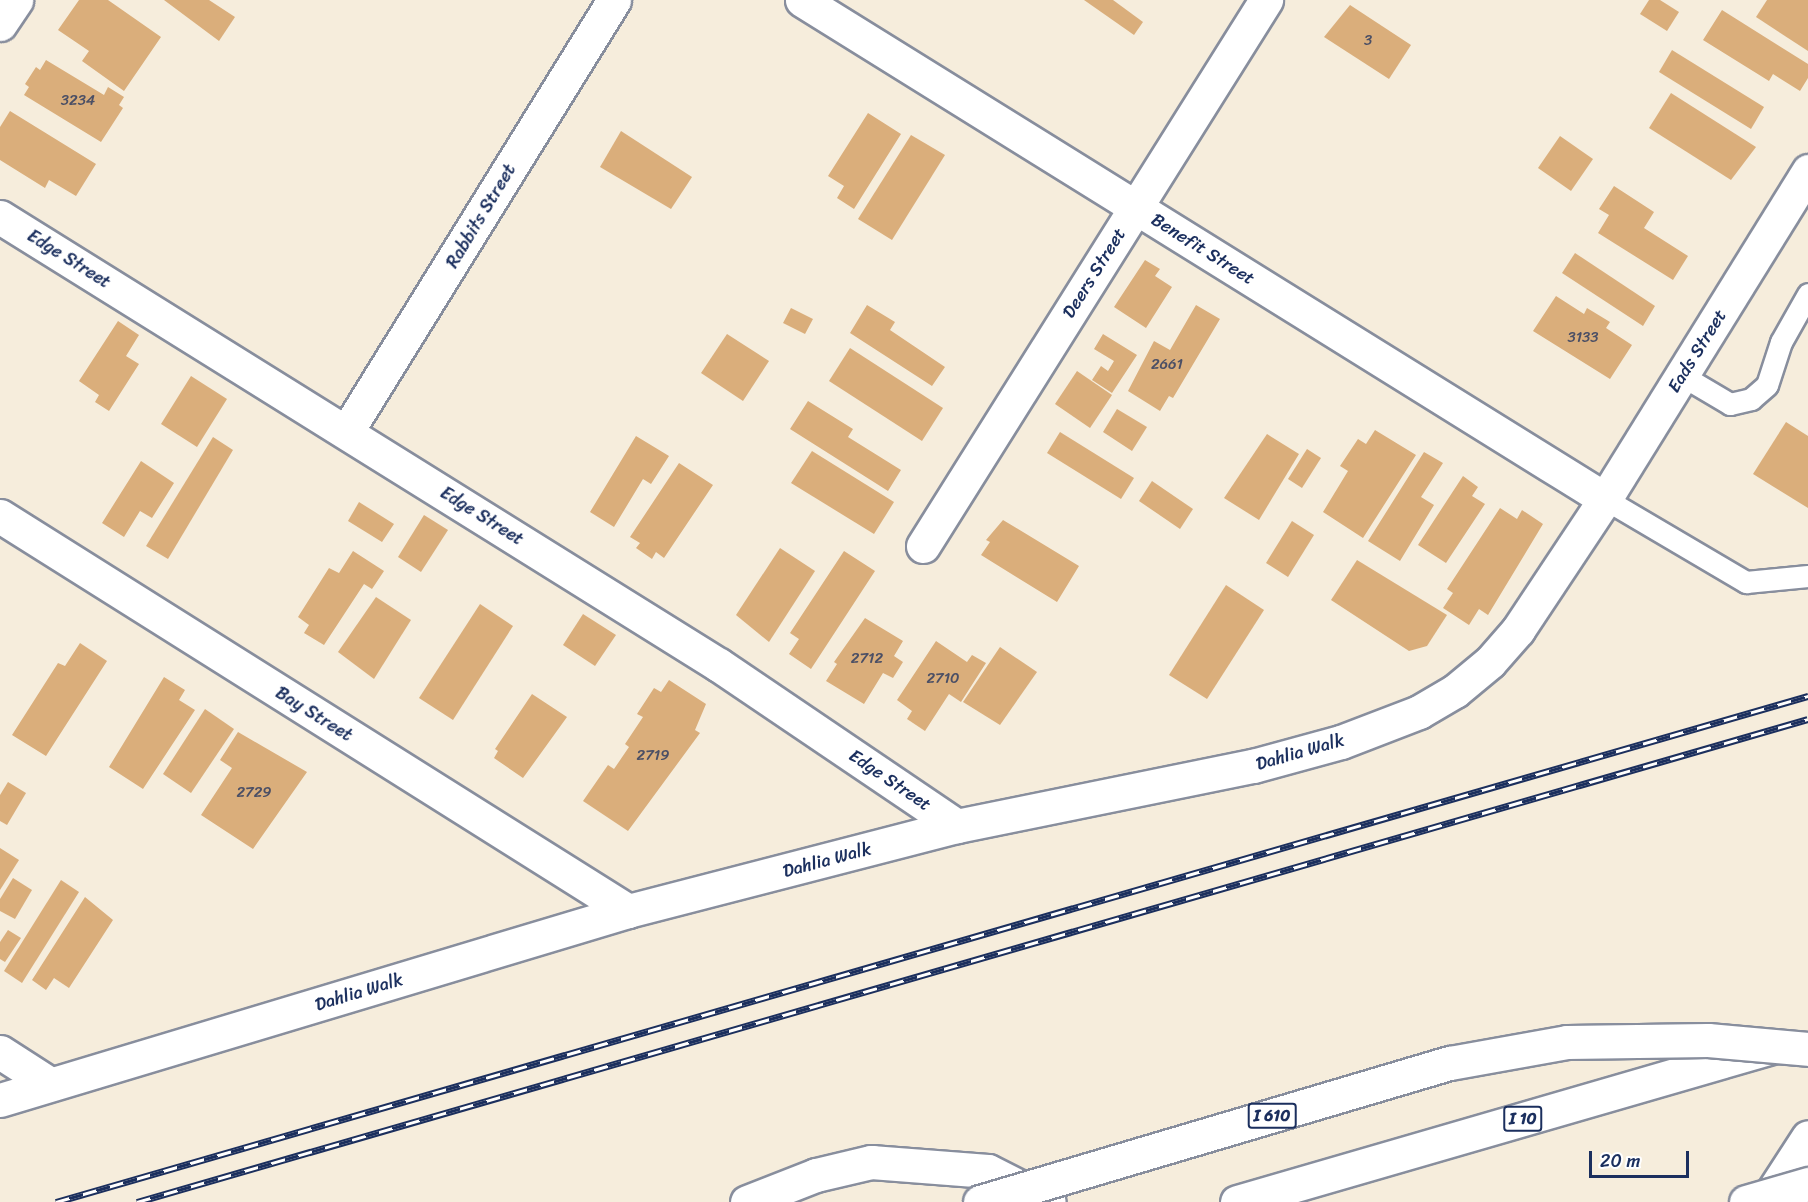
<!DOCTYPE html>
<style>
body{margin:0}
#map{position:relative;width:1808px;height:1202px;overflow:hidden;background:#f6eddc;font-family:Sriracha,sans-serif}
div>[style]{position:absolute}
.building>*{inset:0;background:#daae7b}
.roads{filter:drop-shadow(2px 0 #888e9d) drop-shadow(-2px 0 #888e9d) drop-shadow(0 2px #888e9d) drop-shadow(0 -2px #888e9d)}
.lane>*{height:21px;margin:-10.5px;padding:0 10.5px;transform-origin:10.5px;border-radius:10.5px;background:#fff}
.street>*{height:33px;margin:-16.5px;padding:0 16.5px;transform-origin:16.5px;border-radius:16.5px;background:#fff}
.secondary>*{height:33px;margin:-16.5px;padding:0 16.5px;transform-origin:16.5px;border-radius:16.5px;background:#fff}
.highway>*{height:33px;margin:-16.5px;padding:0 16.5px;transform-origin:16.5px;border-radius:16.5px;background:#fff}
.rail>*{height:7px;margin-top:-3.5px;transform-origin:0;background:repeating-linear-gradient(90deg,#fff 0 14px,#1b2f5e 0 28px);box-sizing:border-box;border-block:2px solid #1b2f5e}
.bridges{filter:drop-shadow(2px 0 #888e9d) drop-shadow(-2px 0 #888e9d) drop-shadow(0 2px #888e9d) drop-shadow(0 -2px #888e9d)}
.highway-bridge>*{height:33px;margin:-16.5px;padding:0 16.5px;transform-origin:16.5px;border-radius:16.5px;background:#fff}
span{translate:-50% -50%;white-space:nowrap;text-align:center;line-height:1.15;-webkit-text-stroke:4.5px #fff;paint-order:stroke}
.number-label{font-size:15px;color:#4b4f65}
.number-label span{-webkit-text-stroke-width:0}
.shield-label span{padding:2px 4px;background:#fff;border:2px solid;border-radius:4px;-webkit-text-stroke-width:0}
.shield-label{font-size:16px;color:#1b2f5e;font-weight:700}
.street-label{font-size:18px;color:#1b2f5e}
.scale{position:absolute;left:1589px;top:1151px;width:100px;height:27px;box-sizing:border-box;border:3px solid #1b2f5e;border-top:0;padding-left:8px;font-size:18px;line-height:21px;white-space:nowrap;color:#1b2f5e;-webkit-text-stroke:4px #fff;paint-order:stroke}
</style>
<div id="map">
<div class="building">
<div style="clip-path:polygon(79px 0,108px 0,161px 37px,124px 91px,82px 61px,89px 51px,58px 30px)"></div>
<div style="clip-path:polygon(164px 0,209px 0,235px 17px,219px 41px)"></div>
<div style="clip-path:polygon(1084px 0,1113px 0,1143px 22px,1134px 35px)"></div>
<div style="clip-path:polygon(1649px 0,1660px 0,1679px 12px,1667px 31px,1640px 14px)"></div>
<div style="clip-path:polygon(1767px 0,1808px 0,1808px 51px,1756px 17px)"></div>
<div style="clip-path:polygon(1350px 5px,1411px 45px,1389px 79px,1324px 37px)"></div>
<div style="clip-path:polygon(1722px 10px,1808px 64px,1808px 78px,1800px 91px,1773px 74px,1769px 81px,1703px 40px)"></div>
<div style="clip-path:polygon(1672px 50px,1764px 107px,1751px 129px,1659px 72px)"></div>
<div style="clip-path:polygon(46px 60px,104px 95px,108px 87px,124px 97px,119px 105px,123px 108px,101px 142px,24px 95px,29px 87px,25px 84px,36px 67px,40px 70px)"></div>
<div style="clip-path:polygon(1671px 93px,1756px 147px,1731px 180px,1649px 128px)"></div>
<div style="clip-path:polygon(10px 111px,96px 164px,76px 196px,49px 180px,45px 188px,0 160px,0 127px)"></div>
<div style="clip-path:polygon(868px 113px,901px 134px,854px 209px,837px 198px,844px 186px,828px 176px)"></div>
<div style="clip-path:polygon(621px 131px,692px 177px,671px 209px,600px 167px)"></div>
<div style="clip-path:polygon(911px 135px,945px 155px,892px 240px,858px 219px)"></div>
<div style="clip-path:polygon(1560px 136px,1593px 159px,1571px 191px,1538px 168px)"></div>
<div style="clip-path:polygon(1614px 186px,1654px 212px,1644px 228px,1688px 256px,1673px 280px,1598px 233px,1609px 215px,1599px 209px)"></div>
<div style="clip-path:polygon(1575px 253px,1655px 306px,1643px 326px,1562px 273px)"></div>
<div style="clip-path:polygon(1145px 260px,1160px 269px,1155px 276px,1172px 287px,1146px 328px,1114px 307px)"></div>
<div style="clip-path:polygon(1556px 296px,1584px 314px,1587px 308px,1610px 322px,1606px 328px,1632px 345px,1610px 379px,1533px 331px)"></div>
<div style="clip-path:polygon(867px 305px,895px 322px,890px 330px,945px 367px,932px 386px,850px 333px)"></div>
<div style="clip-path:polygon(1196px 305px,1220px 319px,1173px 398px,1169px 396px,1160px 411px,1128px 391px,1154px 341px,1170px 350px)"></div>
<div style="clip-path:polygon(791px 308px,813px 319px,805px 334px,783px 323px)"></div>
<div style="clip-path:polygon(118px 321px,139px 335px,126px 356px,139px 364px,109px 411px,95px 402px,99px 395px,79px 381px)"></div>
<div style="clip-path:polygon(727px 334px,769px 361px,743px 401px,701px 373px)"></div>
<div style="clip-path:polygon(1103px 334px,1137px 355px,1112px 393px,1092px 380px,1101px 366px,1108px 371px,1114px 361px,1094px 349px)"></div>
<div style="clip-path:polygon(850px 348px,943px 408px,922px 441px,829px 381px)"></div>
<div style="clip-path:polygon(1077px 371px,1112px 395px,1090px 428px,1055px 404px)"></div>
<div style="clip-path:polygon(191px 376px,227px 399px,197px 447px,161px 424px)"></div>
<div style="clip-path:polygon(808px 401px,853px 429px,848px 437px,901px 470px,888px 491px,790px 429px)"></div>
<div style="clip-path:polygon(1117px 409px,1147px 427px,1132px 451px,1103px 432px)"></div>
<div style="clip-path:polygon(1786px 422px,1808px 436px,1808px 508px,1753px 474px)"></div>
<div style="clip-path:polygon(1375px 430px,1416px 455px,1363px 538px,1323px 512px,1348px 471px,1340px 466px,1358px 439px,1366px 444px)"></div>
<div style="clip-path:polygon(1060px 432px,1134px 478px,1121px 499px,1047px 453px)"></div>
<div style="clip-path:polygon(1267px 434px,1299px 454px,1259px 520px,1224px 498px)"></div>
<div style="clip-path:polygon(636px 436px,669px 456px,651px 484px,643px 479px,614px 527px,590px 512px)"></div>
<div style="clip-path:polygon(213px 437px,233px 450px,168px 559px,146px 546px)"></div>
<div style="clip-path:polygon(1307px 449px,1321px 458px,1302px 488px,1288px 479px)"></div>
<div style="clip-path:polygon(812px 451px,894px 502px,874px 534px,791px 483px)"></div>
<div style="clip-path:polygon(1424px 452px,1443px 463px,1421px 497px,1434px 505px,1400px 561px,1368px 541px)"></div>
<div style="clip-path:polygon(141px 461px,174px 483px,152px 518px,140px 511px,124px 537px,102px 523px)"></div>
<div style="clip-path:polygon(679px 463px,713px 485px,664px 558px,656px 552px,652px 559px,636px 548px,640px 543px,630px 537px)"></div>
<div style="clip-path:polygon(1463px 476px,1478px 487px,1472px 496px,1485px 504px,1446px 563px,1418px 545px)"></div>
<div style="clip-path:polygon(1152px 481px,1193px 509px,1180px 529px,1139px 501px)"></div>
<div style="clip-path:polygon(359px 502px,394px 524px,382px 542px,348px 521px)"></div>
<div style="clip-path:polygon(1500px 508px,1517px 519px,1522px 510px,1543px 524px,1488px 615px,1479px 609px,1469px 625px,1443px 608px,1453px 593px,1447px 589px)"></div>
<div style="clip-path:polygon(424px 515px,448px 530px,421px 572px,398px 557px)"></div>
<div style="clip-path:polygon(1003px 520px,1079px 566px,1057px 602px,981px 555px,990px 542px,986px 540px)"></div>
<div style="clip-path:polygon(1292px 521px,1314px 535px,1288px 577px,1266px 563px)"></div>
<div style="clip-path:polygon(780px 548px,815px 571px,769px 642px,736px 615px)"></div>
<div style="clip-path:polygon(353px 551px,384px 571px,372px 589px,364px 584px,324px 645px,304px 633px,309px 625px,298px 617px,329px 568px,339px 573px)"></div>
<div style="clip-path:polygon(844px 551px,875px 571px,811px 669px,789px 654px,799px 639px,790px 633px)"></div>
<div style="clip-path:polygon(1357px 560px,1447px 615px,1427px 646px,1409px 651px,1331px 600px)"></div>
<div style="clip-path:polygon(1226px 585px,1264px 610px,1207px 699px,1169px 675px)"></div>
<div style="clip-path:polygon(376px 597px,411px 620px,374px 679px,338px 652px)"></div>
<div style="clip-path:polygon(480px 604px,513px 626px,453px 720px,419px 698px)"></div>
<div style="clip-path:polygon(583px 614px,616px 635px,595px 666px,563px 645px)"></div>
<div style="clip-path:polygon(865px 618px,903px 641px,894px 656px,903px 662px,893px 678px,883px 673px,864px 704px,826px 681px,837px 664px,834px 662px)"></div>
<div style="clip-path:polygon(936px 641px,967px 662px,972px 655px,986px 663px,961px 702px,949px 694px,925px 731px,907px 719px,912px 711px,897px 700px)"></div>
<div style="clip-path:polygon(80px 643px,107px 661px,46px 756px,12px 735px,58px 663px,65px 666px)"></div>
<div style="clip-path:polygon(1000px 647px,1037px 672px,1000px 725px,963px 702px)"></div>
<div style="clip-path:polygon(164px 677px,185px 690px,179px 700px,195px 710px,143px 789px,109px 767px)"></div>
<div style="clip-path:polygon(669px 680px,706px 704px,695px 730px,700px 733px,628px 831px,583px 801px,608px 765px,614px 769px,629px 747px,625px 744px,643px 717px,637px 714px,654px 688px,661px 692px)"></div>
<div style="clip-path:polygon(532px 694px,567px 717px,523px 778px,494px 758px,498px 751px,495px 749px)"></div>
<div style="clip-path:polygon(205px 709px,234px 729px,191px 793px,163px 774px)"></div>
<div style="clip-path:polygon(238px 732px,307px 772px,253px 849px,201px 815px,232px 768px,220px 760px)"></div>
<div style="clip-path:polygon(8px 782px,26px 793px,7px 825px,0 821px,0 795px)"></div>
<div style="clip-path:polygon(0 848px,19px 860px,0 890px)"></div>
<div style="clip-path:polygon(13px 878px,32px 890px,15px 919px,0 911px,0 899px)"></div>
<div style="clip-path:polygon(61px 880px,79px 892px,22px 983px,4px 971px)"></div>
<div style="clip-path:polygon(85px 897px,113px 920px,69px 988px,54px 978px,46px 990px,32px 980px)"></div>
<div style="clip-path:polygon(8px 930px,21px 938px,5px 962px,0 959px,0 942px)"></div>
</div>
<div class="roads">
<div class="lane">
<div style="left:1681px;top:375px;width:57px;rotate:30.6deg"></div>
<div style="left:1730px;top:404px;width:22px;rotate:-13deg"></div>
<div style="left:1751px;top:399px;width:21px;rotate:-41deg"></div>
<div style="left:1767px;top:385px;width:45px;rotate:-72deg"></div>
<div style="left:1781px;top:342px;width:55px;rotate:-60.6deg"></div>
<div style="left:1605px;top:499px;width:164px;rotate:30.5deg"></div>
<div style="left:1746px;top:582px;width:62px;rotate:-5.5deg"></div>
</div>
<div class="street">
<div style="left:802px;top:0;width:945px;rotate:31.86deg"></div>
<div style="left:0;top:24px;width:29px;rotate:-56deg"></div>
<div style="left:0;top:217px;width:847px;rotate:31.93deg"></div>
<div style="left:719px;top:665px;width:287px;rotate:34.1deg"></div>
<div style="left:347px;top:431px;width:507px;rotate:-58.22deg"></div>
<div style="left:0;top:516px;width:742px;rotate:32.17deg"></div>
<div style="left:923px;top:546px;width:645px;rotate:-57.86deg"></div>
<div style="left:0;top:1052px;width:59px;rotate:32.6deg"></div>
<div style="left:0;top:1100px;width:656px;rotate:-16.75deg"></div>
<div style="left:628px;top:911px;width:340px;rotate:-14.5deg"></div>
<div style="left:957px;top:826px;width:302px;rotate:-11.5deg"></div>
<div style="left:1253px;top:766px;width:91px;rotate:-15.3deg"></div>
<div style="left:1341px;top:742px;width:84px;rotate:-21deg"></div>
<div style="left:1419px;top:712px;width:42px;rotate:-30.3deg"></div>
<div style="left:1455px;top:691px;width:45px;rotate:-39.6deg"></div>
<div style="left:1490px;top:662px;width:43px;rotate:-48.8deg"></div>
<div style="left:1518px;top:630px;width:157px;rotate:-56.4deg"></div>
<div style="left:1605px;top:499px;width:386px;rotate:-58.2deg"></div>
</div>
<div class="secondary">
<div style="left:1766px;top:1202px;width:77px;rotate:-57.1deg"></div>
</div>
<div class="highway">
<div style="left:747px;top:1202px;width:74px;rotate:-21.4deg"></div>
<div style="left:816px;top:1175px;width:57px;rotate:-13.3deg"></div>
<div style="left:871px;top:1162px;width:117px;rotate:4.4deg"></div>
<div style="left:988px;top:1171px;width:68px;rotate:26.9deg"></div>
<div style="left:1237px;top:1202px;width:560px;rotate:-16.17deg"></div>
</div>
</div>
<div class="rail">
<div style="left:56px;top:1202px;width:1824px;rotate:-16.11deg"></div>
<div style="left:137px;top:1202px;width:1739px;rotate:-16.12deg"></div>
</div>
<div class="bridges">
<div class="highway-bridge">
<div style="left:980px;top:1202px;width:490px;rotate:-16.5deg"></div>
<div style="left:1450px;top:1063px;width:119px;rotate:-10.2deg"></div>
<div style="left:1567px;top:1042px;width:141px;rotate:-0.8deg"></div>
<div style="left:1708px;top:1040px;width:100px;rotate:5.1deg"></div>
<div style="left:1746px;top:1202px;width:65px;rotate:-16.2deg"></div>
</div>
</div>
<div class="number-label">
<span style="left:1368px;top:41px">3</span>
<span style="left:78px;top:101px">3234</span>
<span style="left:1583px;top:338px">3133</span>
<span style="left:1167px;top:365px">2661</span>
<span style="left:867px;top:659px">2712</span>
<span style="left:943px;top:679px">2710</span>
<span style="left:653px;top:756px">2719</span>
<span style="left:254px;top:793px">2729</span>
</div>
<div class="shield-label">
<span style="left:1272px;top:1116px">I 610</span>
<span style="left:1523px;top:1119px">I 10</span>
</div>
<div class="street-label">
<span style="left:481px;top:216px;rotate:-59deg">Rabbits Street</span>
<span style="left:1203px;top:249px;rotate:32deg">Benefit Street</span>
<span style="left:69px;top:259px;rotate:32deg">Edge Street</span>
<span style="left:1094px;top:273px;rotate:-58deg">Deers Street</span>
<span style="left:1697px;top:351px;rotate:-58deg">Eads Street</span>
<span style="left:482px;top:516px;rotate:32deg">Edge Street</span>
<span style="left:314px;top:714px;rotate:32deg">Bay Street</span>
<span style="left:1300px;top:752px;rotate:-16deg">Dahlia Walk</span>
<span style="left:890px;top:780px;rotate:34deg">Edge Street</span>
<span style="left:827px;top:860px;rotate:-15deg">Dahlia Walk</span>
<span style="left:359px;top:992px;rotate:-17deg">Dahlia Walk</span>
</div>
<div class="scale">20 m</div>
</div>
